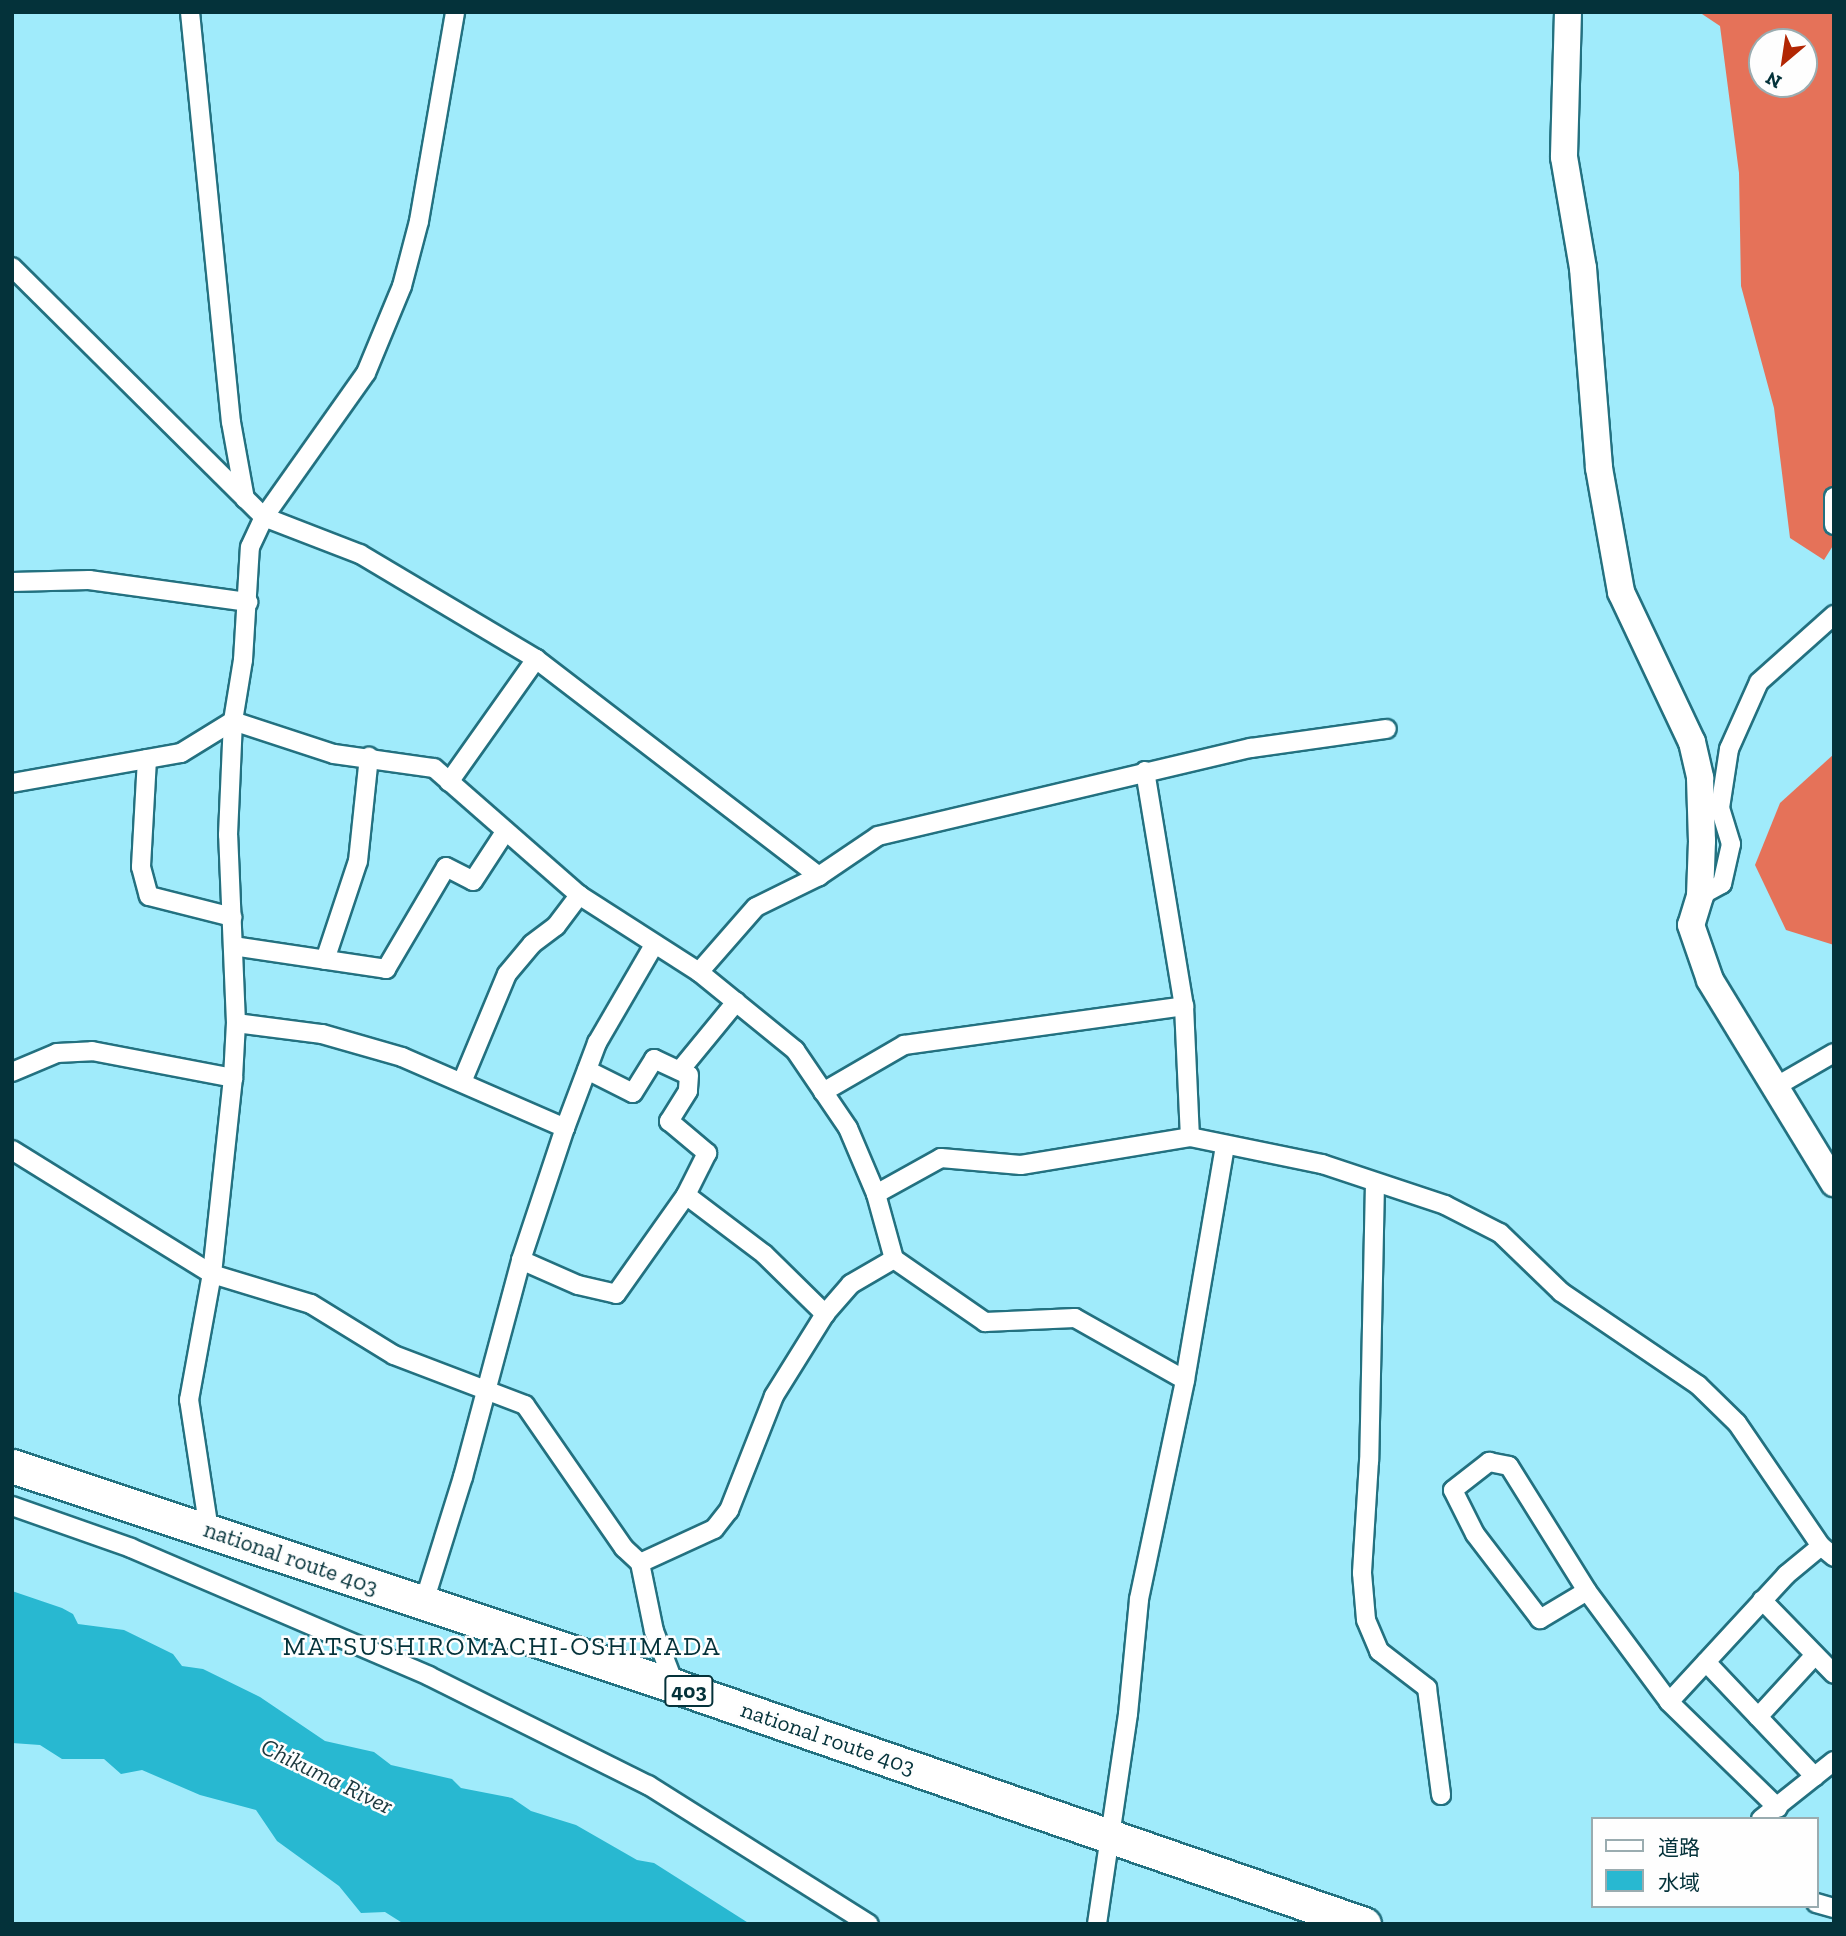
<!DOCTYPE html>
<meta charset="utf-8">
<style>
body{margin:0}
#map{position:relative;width:1846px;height:1936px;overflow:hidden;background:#a0ebfb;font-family:"Zilla Slab","Noto Sans JP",serif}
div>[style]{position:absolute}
.forest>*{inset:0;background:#e57259}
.water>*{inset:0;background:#28b8d1}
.roads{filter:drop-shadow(2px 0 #237180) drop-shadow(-2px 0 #237180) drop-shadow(0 2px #237180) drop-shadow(0 -2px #237180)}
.street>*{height:18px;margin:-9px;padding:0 9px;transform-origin:9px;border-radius:9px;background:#fff}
.secondary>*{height:26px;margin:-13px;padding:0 13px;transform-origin:13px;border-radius:13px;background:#fff}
.highway>*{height:33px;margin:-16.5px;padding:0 16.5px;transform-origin:16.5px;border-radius:16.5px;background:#fff}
span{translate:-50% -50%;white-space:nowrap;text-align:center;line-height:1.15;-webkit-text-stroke:5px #fefefe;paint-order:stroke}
.shield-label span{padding:2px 5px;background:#fefefe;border:2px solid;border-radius:5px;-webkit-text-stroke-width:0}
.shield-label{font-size:21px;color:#04323a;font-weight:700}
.street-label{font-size:23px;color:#04323a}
.water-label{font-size:24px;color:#1b373d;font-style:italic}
.quarter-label{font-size:26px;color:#04323a;letter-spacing:2px}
.frame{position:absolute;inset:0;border:14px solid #04323a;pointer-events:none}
.legend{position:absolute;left:1591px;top:1817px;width:228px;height:91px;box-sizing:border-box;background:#fefefe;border:2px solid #9aacb0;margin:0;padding:9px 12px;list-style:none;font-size:21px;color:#04323a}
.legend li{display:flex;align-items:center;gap:14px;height:35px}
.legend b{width:35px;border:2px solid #9aacb0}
.north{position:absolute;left:1748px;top:28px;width:70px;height:70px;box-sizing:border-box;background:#fefefe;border:2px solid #9aacb0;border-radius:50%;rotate:209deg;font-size:19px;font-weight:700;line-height:28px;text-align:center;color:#04323a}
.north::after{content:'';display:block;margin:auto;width:24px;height:32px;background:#b22603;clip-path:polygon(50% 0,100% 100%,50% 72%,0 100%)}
</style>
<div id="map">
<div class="forest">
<div style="clip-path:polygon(evenodd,1699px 12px,1834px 12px,1834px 544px,1824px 560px,1790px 538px,1774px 408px,1741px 286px,1739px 173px,1720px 26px,1699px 12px,1762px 42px,1804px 42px,1804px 84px,1762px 84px,1762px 42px)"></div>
<div style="clip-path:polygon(1834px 754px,1834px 945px,1786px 930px,1755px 865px,1780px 803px)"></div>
</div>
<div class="water">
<div style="clip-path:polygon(12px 1591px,62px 1608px,73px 1614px,78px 1624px,124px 1630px,173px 1654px,182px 1666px,203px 1669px,260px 1697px,325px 1741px,374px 1752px,391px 1765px,452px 1779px,461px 1788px,512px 1798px,531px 1811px,576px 1825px,637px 1860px,654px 1863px,750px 1924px,404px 1924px,385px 1912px,361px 1913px,339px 1886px,277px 1841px,256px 1810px,200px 1795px,142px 1770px,121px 1774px,104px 1759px,62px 1759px,40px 1745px,12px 1743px)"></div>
</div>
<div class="roads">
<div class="street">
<div style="left:190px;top:12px;width:412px;rotate:84.3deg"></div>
<div style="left:231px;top:422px;width:78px;rotate:79.7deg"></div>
<div style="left:12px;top:267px;width:355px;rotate:44.8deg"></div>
<div style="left:264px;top:517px;width:103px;rotate:21.1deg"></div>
<div style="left:360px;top:554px;width:205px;rotate:30.8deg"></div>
<div style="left:536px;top:659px;width:357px;rotate:37.5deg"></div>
<div style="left:1834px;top:497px;width:28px;rotate:90deg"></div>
<div style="left:12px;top:582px;width:77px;rotate:-1.5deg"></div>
<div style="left:89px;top:580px;width:161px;rotate:7.9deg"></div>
<div style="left:147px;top:759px;width:108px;rotate:93.2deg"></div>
<div style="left:141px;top:867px;width:30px;rotate:75deg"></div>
<div style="left:149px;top:896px;width:86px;rotate:14.2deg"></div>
<div style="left:1145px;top:771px;width:238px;rotate:80.6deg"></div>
<div style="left:1184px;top:1006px;width:131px;rotate:87.4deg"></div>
<div style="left:449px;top:782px;width:151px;rotate:-54.7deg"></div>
<div style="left:12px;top:783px;width:172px;rotate:-10.1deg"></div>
<div style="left:181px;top:753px;width:61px;rotate:-31.6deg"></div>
<div style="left:233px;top:721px;width:106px;rotate:18.1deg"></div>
<div style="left:334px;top:754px;width:101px;rotate:8deg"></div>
<div style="left:434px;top:768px;width:193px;rotate:41.2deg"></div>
<div style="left:579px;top:895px;width:143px;rotate:32.7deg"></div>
<div style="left:699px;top:972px;width:124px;rotate:39.1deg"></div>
<div style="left:795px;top:1050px;width:94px;rotate:55.8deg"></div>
<div style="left:848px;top:1128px;width:72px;rotate:67deg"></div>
<div style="left:876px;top:1194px;width:67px;rotate:74.5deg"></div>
<div style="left:894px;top:1259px;width:50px;rotate:149.8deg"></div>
<div style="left:851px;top:1284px;width:40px;rotate:131deg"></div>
<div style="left:825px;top:1314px;width:97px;rotate:121.9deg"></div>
<div style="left:774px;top:1396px;width:123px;rotate:111.5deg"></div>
<div style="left:729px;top:1510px;width:24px;rotate:128deg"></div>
<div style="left:714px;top:1529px;width:81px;rotate:155.3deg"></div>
<div style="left:1700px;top:896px;width:25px;rotate:-29deg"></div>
<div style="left:1722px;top:884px;width:41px;rotate:-77.3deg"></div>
<div style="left:1731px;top:844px;width:38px;rotate:-107deg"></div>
<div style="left:1720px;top:808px;width:60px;rotate:-81.3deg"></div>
<div style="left:1729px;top:749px;width:73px;rotate:-65.9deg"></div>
<div style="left:1759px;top:682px;width:101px;rotate:-41.8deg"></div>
<div style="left:233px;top:946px;width:155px;rotate:8.5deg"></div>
<div style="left:386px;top:969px;width:118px;rotate:-59.5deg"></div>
<div style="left:446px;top:867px;width:30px;rotate:27deg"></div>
<div style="left:473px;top:881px;width:59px;rotate:-56.9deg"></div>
<div style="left:325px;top:960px;width:104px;rotate:-71.6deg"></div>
<div style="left:358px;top:861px;width:105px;rotate:-84deg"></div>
<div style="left:699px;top:972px;width:86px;rotate:-48.8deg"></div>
<div style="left:756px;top:907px;width:70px;rotate:-26.2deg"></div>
<div style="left:819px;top:876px;width:71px;rotate:-34.1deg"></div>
<div style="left:878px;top:836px;width:383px;rotate:-13.3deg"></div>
<div style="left:1251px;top:748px;width:137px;rotate:-8deg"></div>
<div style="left:236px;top:1023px;width:87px;rotate:7.3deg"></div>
<div style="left:322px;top:1034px;width:83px;rotate:16deg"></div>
<div style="left:402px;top:1057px;width:178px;rotate:23.5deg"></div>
<div style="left:681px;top:1069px;width:87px;rotate:-50.6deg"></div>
<div style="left:587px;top:1070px;width:51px;rotate:26.6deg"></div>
<div style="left:633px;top:1093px;width:40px;rotate:-58deg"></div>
<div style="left:654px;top:1059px;width:38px;rotate:25deg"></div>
<div style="left:689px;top:1075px;width:16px;rotate:94deg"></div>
<div style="left:688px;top:1091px;width:36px;rotate:122deg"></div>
<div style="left:669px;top:1121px;width:50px;rotate:40.1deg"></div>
<div style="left:707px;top:1153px;width:47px;rotate:116.6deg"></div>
<div style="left:12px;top:1072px;width:49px;rotate:-22.9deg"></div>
<div style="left:57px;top:1053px;width:35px;rotate:-3deg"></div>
<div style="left:92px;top:1051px;width:144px;rotate:10.8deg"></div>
<div style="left:462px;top:1082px;width:117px;rotate:-67.4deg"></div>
<div style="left:507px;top:974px;width:39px;rotate:-50deg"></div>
<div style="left:532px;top:944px;width:30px;rotate:-37deg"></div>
<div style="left:556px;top:926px;width:39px;rotate:-53deg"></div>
<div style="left:1775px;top:1087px;width:68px;rotate:-30deg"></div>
<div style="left:823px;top:1092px;width:94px;rotate:-30.1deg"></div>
<div style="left:904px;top:1045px;width:283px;rotate:-7.9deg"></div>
<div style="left:12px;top:1150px;width:235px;rotate:31.8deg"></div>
<div style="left:212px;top:1274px;width:103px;rotate:16.9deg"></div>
<div style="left:311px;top:1304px;width:97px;rotate:31.6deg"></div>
<div style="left:394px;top:1355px;width:140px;rotate:20.9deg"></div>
<div style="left:525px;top:1405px;width:174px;rotate:55.3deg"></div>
<div style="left:624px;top:1548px;width:22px;rotate:43deg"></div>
<div style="left:640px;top:1563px;width:69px;rotate:78.4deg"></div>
<div style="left:654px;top:1631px;width:59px;rotate:69.1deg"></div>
<div style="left:1375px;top:1183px;width:278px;rotate:91.2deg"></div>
<div style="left:1369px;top:1461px;width:112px;rotate:93.6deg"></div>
<div style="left:1362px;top:1573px;width:47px;rotate:85.1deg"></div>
<div style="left:1366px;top:1620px;width:34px;rotate:67deg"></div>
<div style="left:1379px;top:1651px;width:61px;rotate:37.6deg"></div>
<div style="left:1427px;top:1688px;width:108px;rotate:82.5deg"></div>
<div style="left:876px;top:1194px;width:74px;rotate:-29deg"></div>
<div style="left:941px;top:1158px;width:80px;rotate:5deg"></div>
<div style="left:1021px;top:1165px;width:171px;rotate:-9.4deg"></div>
<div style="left:1190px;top:1137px;width:135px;rotate:11.6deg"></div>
<div style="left:1322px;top:1164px;width:130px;rotate:18.4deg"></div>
<div style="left:1445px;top:1205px;width:62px;rotate:27deg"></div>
<div style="left:1500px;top:1233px;width:85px;rotate:44deg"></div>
<div style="left:1561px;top:1292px;width:166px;rotate:34.2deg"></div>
<div style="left:1698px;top:1385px;width:54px;rotate:44.3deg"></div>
<div style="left:1737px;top:1423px;width:149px;rotate:55.7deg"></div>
<div style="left:1821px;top:1546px;width:17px;rotate:40deg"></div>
<div style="left:894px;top:1259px;width:111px;rotate:34.7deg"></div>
<div style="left:985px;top:1322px;width:90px;rotate:-2.5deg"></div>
<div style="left:1075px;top:1318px;width:126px;rotate:29.4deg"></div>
<div style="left:521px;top:1260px;width:62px;rotate:23.7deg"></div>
<div style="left:578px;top:1285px;width:39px;rotate:13deg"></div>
<div style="left:616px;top:1294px;width:121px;rotate:-54.7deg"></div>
<div style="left:686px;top:1195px;width:98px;rotate:37.1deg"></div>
<div style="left:764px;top:1254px;width:86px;rotate:44.5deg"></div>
<div style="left:12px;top:1506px;width:126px;rotate:19.4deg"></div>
<div style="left:131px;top:1548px;width:324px;rotate:23.2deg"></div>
<div style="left:429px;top:1676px;width:245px;rotate:26.5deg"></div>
<div style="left:648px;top:1785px;width:261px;rotate:32.2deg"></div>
<div style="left:209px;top:1530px;width:132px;rotate:-98.7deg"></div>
<div style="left:189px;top:1400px;width:128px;rotate:-79.7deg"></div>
<div style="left:212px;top:1274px;width:197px;rotate:-83.9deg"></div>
<div style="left:233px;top:1078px;width:55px;rotate:-86.9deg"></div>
<div style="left:236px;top:1023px;width:188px;rotate:-92.4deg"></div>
<div style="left:228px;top:835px;width:114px;rotate:-87.5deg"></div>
<div style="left:233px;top:721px;width:62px;rotate:-80.7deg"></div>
<div style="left:243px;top:660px;width:113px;rotate:-86.5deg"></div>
<div style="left:250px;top:547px;width:33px;rotate:-65deg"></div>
<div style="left:264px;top:517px;width:176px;rotate:-54.7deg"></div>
<div style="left:366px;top:373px;width:94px;rotate:-67.5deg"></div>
<div style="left:402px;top:286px;width:67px;rotate:-75.3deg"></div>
<div style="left:419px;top:221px;width:212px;rotate:-80.2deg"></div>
<div style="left:1587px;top:1591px;width:55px;rotate:149.2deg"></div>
<div style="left:1540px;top:1619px;width:107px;rotate:-127.4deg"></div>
<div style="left:1475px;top:1534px;width:49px;rotate:-116.6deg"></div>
<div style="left:1453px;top:1490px;width:46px;rotate:-37.9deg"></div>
<div style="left:1489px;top:1462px;width:20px;rotate:11deg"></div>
<div style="left:1509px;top:1466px;width:147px;rotate:58deg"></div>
<div style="left:1587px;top:1591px;width:138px;rotate:53.5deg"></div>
<div style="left:1669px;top:1702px;width:173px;rotate:-47.3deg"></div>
<div style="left:1786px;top:1575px;width:45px;rotate:-39.6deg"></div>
<div style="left:1762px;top:1600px;width:103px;rotate:45.8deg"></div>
<div style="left:424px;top:1602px;width:131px;rotate:-72.7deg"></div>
<div style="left:463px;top:1477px;width:225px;rotate:-75deg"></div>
<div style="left:521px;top:1260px;width:139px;rotate:-71.6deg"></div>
<div style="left:565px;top:1128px;width:91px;rotate:-69.4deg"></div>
<div style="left:597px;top:1043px;width:113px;rotate:-59.8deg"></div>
<div style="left:1706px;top:1662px;width:158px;rotate:46.5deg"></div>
<div style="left:1669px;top:1702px;width:152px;rotate:44.2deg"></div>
<div style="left:1758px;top:1717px;width:84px;rotate:-47.4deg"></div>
<div style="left:1761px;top:1819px;width:93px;rotate:-38.5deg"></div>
<div style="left:1816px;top:1903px;width:19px;rotate:16deg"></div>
<div style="left:1097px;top:1924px;width:212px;rotate:-81.6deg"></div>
<div style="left:1128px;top:1714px;width:116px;rotate:-84.5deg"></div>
<div style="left:1139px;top:1599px;width:224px;rotate:-78.1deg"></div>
<div style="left:1185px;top:1380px;width:236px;rotate:-80.3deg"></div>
</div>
<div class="secondary">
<div style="left:1568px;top:12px;width:145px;rotate:91.6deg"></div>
<div style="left:1564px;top:157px;width:113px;rotate:80.3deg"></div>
<div style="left:1583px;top:268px;width:201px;rotate:85.4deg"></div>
<div style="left:1599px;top:468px;width:126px;rotate:79.9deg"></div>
<div style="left:1621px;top:592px;width:166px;rotate:64.7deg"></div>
<div style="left:1692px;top:742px;width:37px;rotate:77deg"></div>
<div style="left:1700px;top:778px;width:63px;rotate:88.2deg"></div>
<div style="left:1702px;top:841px;width:55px;rotate:92.1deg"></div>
<div style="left:1700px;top:896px;width:30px;rotate:107deg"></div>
<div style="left:1691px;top:925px;width:58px;rotate:70.9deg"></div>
<div style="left:1710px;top:980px;width:238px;rotate:58.6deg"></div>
</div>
<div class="highway">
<div style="left:12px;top:1466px;width:699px;rotate:18.36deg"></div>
<div style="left:675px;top:1686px;width:729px;rotate:19.06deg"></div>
</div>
</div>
<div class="shield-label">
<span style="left:689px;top:1691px">403</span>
</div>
<div class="street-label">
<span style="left:291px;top:1558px;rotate:19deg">national route 403</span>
<span style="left:828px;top:1738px;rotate:19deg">national route 403</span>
</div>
<div class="water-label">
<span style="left:327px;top:1776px;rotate:26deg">Chikuma River</span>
</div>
<div class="quarter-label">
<span style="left:502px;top:1647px">MATSUSHIROMACHI-OSHIMADA</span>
</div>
<div class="frame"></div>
<ul class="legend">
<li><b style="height:9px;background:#fff"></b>道路</li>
<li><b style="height:19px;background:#28b8d1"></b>水域</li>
</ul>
<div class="north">N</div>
</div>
